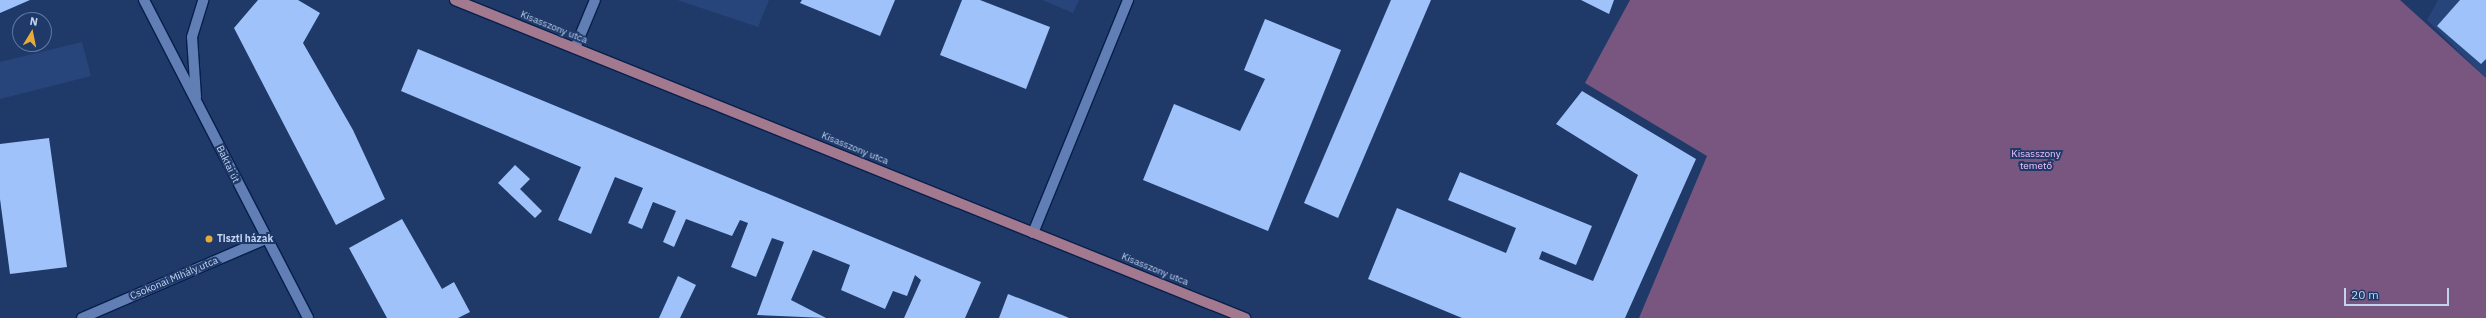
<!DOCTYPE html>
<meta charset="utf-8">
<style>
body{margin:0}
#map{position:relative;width:2486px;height:318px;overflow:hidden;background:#1f3a69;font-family:"IBM Plex Sans",sans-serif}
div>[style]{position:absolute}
.built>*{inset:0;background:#27457a}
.green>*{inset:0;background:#79567f}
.building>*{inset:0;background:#a0c2fb}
.roads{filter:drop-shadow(1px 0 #071f4c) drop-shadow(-1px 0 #071f4c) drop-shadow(0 1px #071f4c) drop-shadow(0 -1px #071f4c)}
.minor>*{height:10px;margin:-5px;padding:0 5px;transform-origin:5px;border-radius:5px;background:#617fb4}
.major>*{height:10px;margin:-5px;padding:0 5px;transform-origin:5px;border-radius:5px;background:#a2798e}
.dots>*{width:11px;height:11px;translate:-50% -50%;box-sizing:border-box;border:2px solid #1f3a69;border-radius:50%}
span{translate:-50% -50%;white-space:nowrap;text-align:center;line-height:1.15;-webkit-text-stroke:4px #1f3a69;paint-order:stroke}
.street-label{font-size:10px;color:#c2d3f0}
.park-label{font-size:10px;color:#f2c0fb}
.poi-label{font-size:10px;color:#c2d3f0;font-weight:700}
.left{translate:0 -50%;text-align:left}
.north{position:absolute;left:12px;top:12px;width:40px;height:40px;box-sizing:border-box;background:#1f3a69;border:1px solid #60779f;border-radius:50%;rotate:10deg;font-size:11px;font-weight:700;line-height:16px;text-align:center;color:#c2d3f0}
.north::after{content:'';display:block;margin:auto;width:14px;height:18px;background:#e6ac36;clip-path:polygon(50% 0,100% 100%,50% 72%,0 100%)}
.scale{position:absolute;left:2344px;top:288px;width:105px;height:18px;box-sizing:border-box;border:2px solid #c2d3f0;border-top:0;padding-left:5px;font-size:12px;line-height:14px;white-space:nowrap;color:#c2d3f0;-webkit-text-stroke:3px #1f3a69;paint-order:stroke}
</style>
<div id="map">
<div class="built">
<div style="clip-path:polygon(677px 0,769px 0,758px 27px)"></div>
<div style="clip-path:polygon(1042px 0,1079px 0,1073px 13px)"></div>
<div style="clip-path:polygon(2438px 0,2486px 0,2486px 78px,2427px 20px)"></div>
<div style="clip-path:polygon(82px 42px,91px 76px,0 99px,0 62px)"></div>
</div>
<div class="green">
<div style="clip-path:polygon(1630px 0,2400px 0,2486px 78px,2486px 318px,1639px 318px,1707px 156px,1585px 83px)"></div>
</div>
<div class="building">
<div style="clip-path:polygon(0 0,30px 0,0 13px)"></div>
<div style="clip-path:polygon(258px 0,298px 0,320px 13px,303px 43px,353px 130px,385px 199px,336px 225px,234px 28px)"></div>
<div style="clip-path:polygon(802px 0,895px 0,880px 36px,800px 3px)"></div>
<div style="clip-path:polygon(962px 0,980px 0,1050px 27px,1026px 89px,940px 55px)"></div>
<div style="clip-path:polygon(1391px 0,1431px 0,1338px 218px,1304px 203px)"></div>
<div style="clip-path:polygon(1581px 0,1614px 0,1609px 14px)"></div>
<div style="clip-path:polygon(2460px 0,2486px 0,2486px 59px,2481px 64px,2437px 26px)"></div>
<div style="clip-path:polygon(1265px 19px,1341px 50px,1268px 231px,1143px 180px,1174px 104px,1240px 131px,1265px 79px,1244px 70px)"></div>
<div style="clip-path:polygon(418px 49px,981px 282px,965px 318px,904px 318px,921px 280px,915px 275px,907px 296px,893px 291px,885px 309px,841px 290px,850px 265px,813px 250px,791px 300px,826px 318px,757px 315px,784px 242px,772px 238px,756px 277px,731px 267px,748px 223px,740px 220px,732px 236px,686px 219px,674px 247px,663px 242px,676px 211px,653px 202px,642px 229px,628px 223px,643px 188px,615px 177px,591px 234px,558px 220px,581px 167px,401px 91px)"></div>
<div style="clip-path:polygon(1582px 91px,1696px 159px,1625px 318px,1462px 318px,1368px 279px,1397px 208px,1506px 253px,1516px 228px,1448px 200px,1460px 172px,1592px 226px,1576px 265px,1542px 251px,1539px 259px,1593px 281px,1638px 175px,1556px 124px)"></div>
<div style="clip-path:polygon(49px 138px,67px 267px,10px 274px,0 199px,0 144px)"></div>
<div style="clip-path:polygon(515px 165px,530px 179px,520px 189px,542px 211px,535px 218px,498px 183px)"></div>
<div style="clip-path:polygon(402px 219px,442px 289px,454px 282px,470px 312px,458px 318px,387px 318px,349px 248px)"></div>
<div style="clip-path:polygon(678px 276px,696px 285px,680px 318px,659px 318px)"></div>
<div style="clip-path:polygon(1008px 294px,1062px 315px,1069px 318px,999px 318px)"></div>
</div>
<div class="roads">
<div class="minor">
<div style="left:144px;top:0;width:358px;rotate:62.7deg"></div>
<div style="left:575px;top:48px;width:52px;rotate:-67.4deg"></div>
<div style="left:196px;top:97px;width:60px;rotate:-93.8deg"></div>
<div style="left:192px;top:37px;width:39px;rotate:-73deg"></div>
<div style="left:1033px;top:233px;width:252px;rotate:-67.8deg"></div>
<div style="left:82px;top:318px;width:199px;rotate:-23.3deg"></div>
</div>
<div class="major">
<div style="left:455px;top:0;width:852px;rotate:21.93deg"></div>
</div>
</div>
<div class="dots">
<div style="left:209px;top:239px;background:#e6ac36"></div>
</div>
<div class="street-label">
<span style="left:554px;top:27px;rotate:22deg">Kisasszony utca</span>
<span style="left:855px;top:148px;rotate:22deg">Kisasszony utca</span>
<span style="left:228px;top:164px;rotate:64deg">Baktai út</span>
<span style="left:1155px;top:269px;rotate:22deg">Kisasszony utca</span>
<span style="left:174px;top:278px;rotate:-23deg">Csokonai Mihály utca</span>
</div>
<div class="park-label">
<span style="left:2036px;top:159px">Kisasszony<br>temető</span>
</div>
<div class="poi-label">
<span class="left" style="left:217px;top:239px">Tiszti házak</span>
</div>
<div class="north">N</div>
<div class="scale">20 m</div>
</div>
